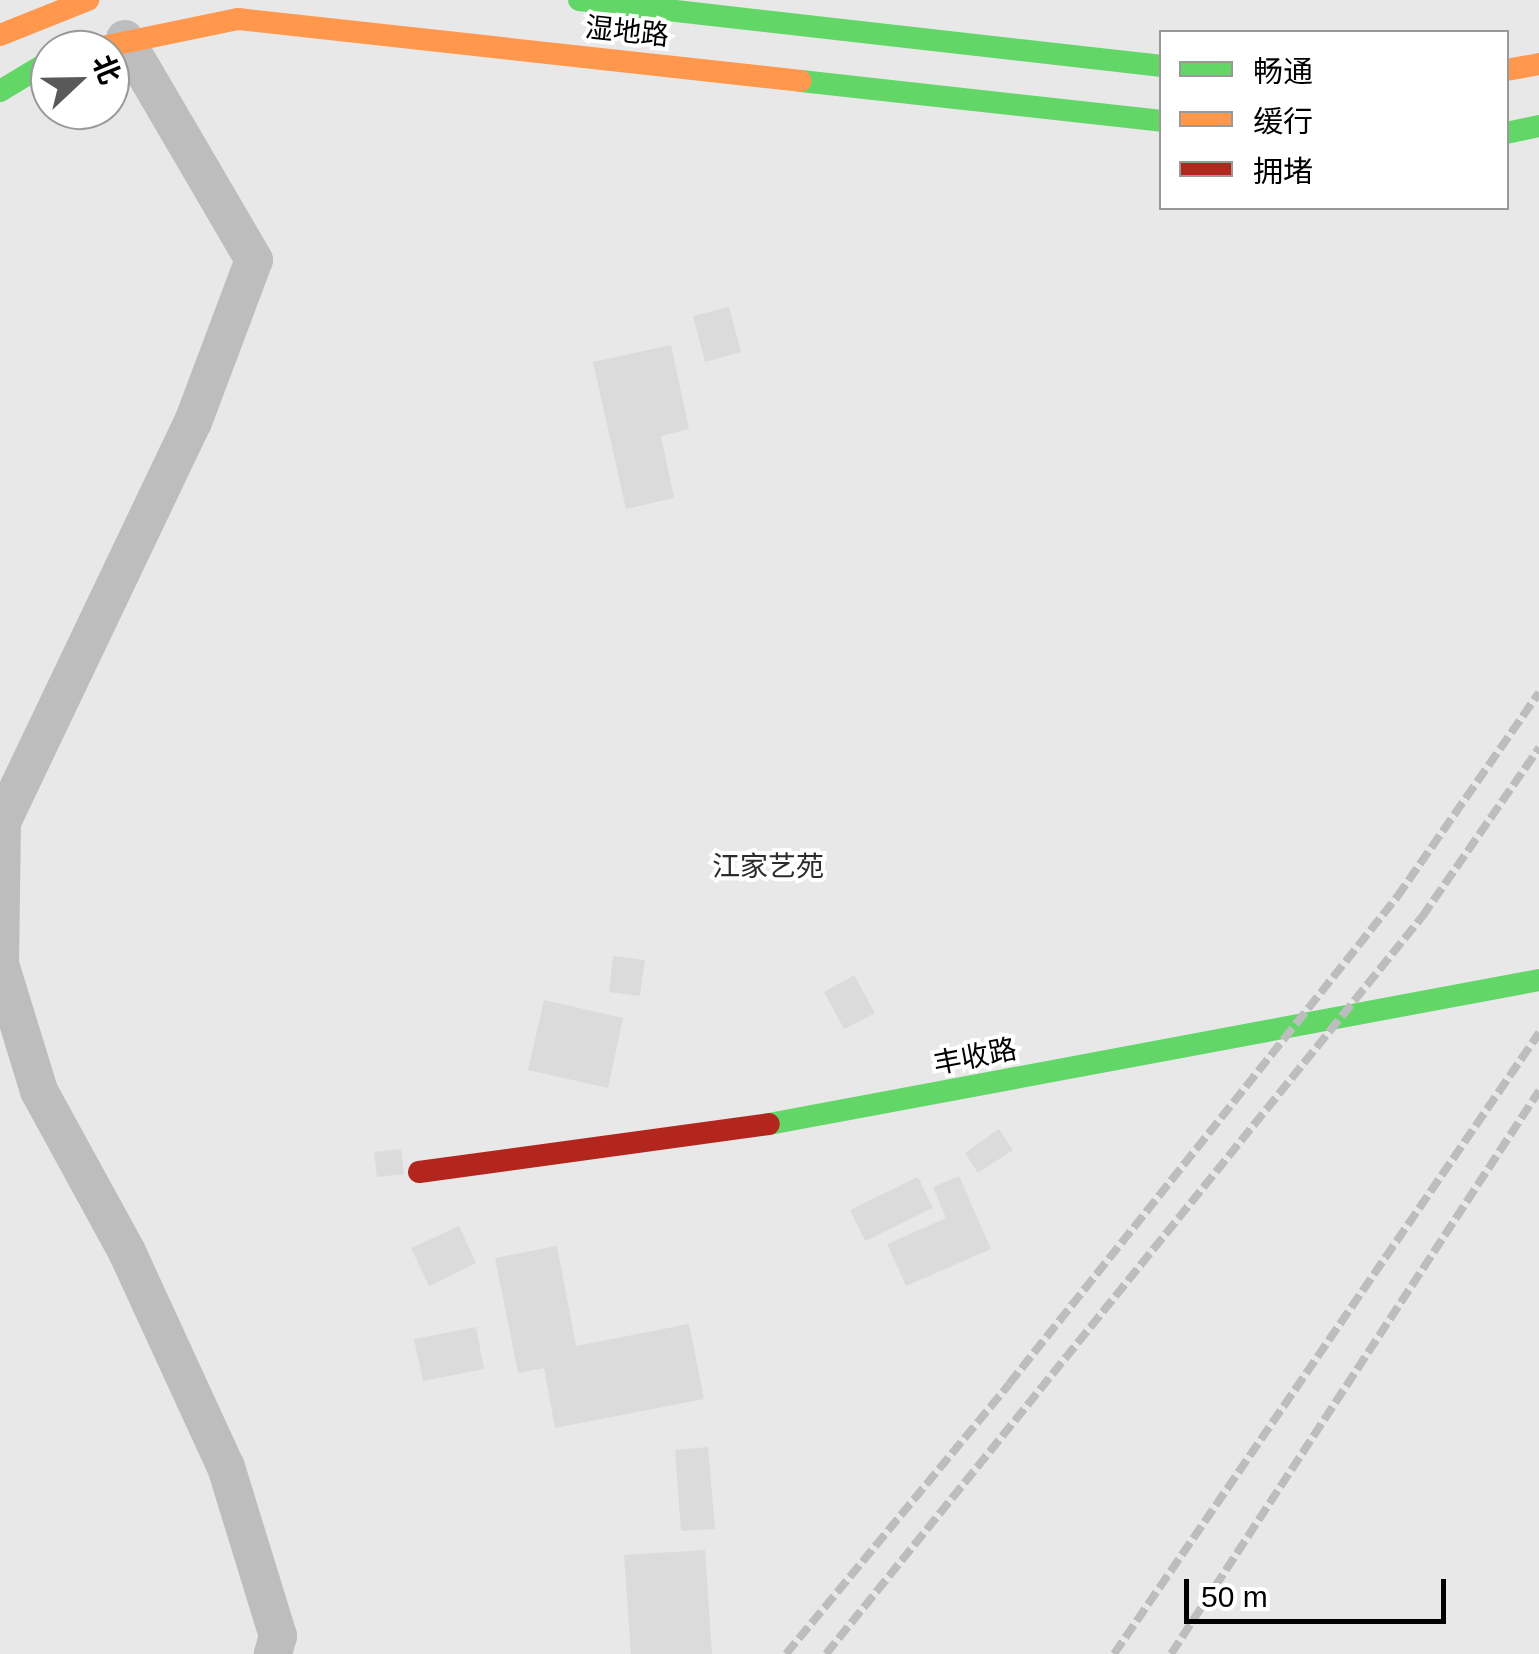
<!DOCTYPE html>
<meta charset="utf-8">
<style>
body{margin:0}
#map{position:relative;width:1539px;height:1654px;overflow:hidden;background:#fff;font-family:Arial,"Noto Sans SC",sans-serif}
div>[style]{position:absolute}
.green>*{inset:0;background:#e8e8e8}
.building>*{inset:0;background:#dbdbdb}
.street>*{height:38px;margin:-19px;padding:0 19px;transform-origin:19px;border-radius:19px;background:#bdbdbd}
.fast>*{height:22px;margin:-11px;padding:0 11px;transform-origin:11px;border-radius:11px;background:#63d668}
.slow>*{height:22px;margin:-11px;padding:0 11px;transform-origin:11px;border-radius:11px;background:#ff974d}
.jam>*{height:22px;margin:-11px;padding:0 11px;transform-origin:11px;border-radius:11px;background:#b3261e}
.rail>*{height:8px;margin-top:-4px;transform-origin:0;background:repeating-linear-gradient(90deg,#bdbdbd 0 15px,transparent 0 20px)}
span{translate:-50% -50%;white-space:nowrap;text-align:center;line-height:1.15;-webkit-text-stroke:8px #fff;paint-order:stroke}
.street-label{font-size:28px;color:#000}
.park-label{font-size:28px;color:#2c2c2c}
.legend{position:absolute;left:1159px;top:30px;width:350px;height:180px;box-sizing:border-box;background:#fff;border:2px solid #999;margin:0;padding:12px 18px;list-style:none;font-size:30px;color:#000}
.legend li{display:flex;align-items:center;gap:20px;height:50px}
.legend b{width:50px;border:2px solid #999}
.north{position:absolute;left:30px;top:30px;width:100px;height:100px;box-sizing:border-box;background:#fff;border:2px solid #999;border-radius:50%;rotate:68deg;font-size:28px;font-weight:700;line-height:40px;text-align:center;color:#000}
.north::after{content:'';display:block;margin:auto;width:35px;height:45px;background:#595959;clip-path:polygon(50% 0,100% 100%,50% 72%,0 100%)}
.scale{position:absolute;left:1184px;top:1579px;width:262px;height:45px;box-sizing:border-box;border:5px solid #000;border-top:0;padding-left:12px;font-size:30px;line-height:35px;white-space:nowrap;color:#000;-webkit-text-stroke:8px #fff;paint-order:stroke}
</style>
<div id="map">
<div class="green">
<div style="clip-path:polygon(evenodd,0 0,1539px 0,1539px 1654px,0 1654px,0 0,1162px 32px,1506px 32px,1506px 208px,1162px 208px,1162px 32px,0 0,50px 50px,110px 50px,110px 110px,50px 110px,50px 50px)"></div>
</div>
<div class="building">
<div style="clip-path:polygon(729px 307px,741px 352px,705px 362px,693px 316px)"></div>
<div style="clip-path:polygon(671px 345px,689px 429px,661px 436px,674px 498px,626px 509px,593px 362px)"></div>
<div style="clip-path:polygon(613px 956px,645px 960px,640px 996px,609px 992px)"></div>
<div style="clip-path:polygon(854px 975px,875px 1013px,844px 1029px,824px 992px)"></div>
<div style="clip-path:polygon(544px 1000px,623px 1018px,608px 1088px,528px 1070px)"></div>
<div style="clip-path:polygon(999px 1129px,1013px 1150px,978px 1173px,965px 1153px)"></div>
<div style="clip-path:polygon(401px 1149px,404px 1174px,377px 1177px,374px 1152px)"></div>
<div style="clip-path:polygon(959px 1176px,991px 1249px,906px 1286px,887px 1244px,946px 1218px,933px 1187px)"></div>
<div style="clip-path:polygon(918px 1177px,933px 1208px,865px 1241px,850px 1210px)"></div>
<div style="clip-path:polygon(459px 1226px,476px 1263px,429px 1286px,411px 1248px)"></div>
<div style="clip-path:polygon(557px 1246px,576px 1346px,689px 1324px,704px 1399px,555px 1428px,544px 1368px,518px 1373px,495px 1258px)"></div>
<div style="clip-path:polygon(476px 1327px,484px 1369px,423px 1381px,414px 1339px)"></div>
<div style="clip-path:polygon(708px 1447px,715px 1529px,681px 1531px,675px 1450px)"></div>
<div style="clip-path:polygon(705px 1550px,712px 1654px,631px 1654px,624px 1555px)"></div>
</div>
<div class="street">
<div style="left:0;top:964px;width:142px;rotate:-89.2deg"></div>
<div style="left:2px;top:822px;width:443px;rotate:-64.5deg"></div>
<div style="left:193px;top:422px;width:173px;rotate:-69.4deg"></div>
<div style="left:254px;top:260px;width:256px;rotate:-120.3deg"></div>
<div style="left:0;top:964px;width:133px;rotate:72.9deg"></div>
<div style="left:39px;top:1091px;width:183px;rotate:61.3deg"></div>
<div style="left:127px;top:1252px;width:237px;rotate:65.3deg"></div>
<div style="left:226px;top:1467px;width:177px;rotate:72.9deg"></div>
<div style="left:278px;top:1636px;width:19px;rotate:106deg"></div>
</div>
<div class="fast">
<div style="left:579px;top:0;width:587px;rotate:6.46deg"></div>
<div style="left:801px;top:81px;width:363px;rotate:6.3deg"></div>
<div style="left:0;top:91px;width:58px;rotate:-31deg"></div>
<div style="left:1506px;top:133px;width:34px;rotate:-12deg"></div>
<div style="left:769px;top:1124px;width:783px;rotate:-10.59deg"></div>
</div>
<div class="slow">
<div style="left:0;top:35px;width:95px;rotate:-21.7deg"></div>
<div style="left:88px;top:50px;width:153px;rotate:-11.7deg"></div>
<div style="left:238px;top:19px;width:566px;rotate:6.28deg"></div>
<div style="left:1506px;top:70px;width:34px;rotate:-10deg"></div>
</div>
<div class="jam">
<div style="left:419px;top:1172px;width:353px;rotate:-7.8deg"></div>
</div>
<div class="rail">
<div style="left:786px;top:1654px;width:350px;rotate:-50.4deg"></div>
<div style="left:1009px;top:1384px;width:623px;rotate:-51.46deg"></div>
<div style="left:1397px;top:897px;width:249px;rotate:-55.2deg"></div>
<div style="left:826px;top:1654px;width:948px;rotate:-51.04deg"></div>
<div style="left:1422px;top:917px;width:206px;rotate:-55.3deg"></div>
<div style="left:1114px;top:1654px;width:753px;rotate:-55.61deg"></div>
<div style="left:1171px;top:1654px;width:673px;rotate:-56.83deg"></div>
</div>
<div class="street-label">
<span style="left:627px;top:32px;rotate:6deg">湿地路</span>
<span style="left:975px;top:1057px;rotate:-11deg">丰收路</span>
</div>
<div class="park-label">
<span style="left:768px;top:867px">江家艺苑</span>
</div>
<ul class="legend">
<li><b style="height:12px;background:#63d668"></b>畅通</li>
<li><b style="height:12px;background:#ff974d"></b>缓行</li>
<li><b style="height:12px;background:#b3261e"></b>拥堵</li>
</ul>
<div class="north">北</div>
<div class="scale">50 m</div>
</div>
